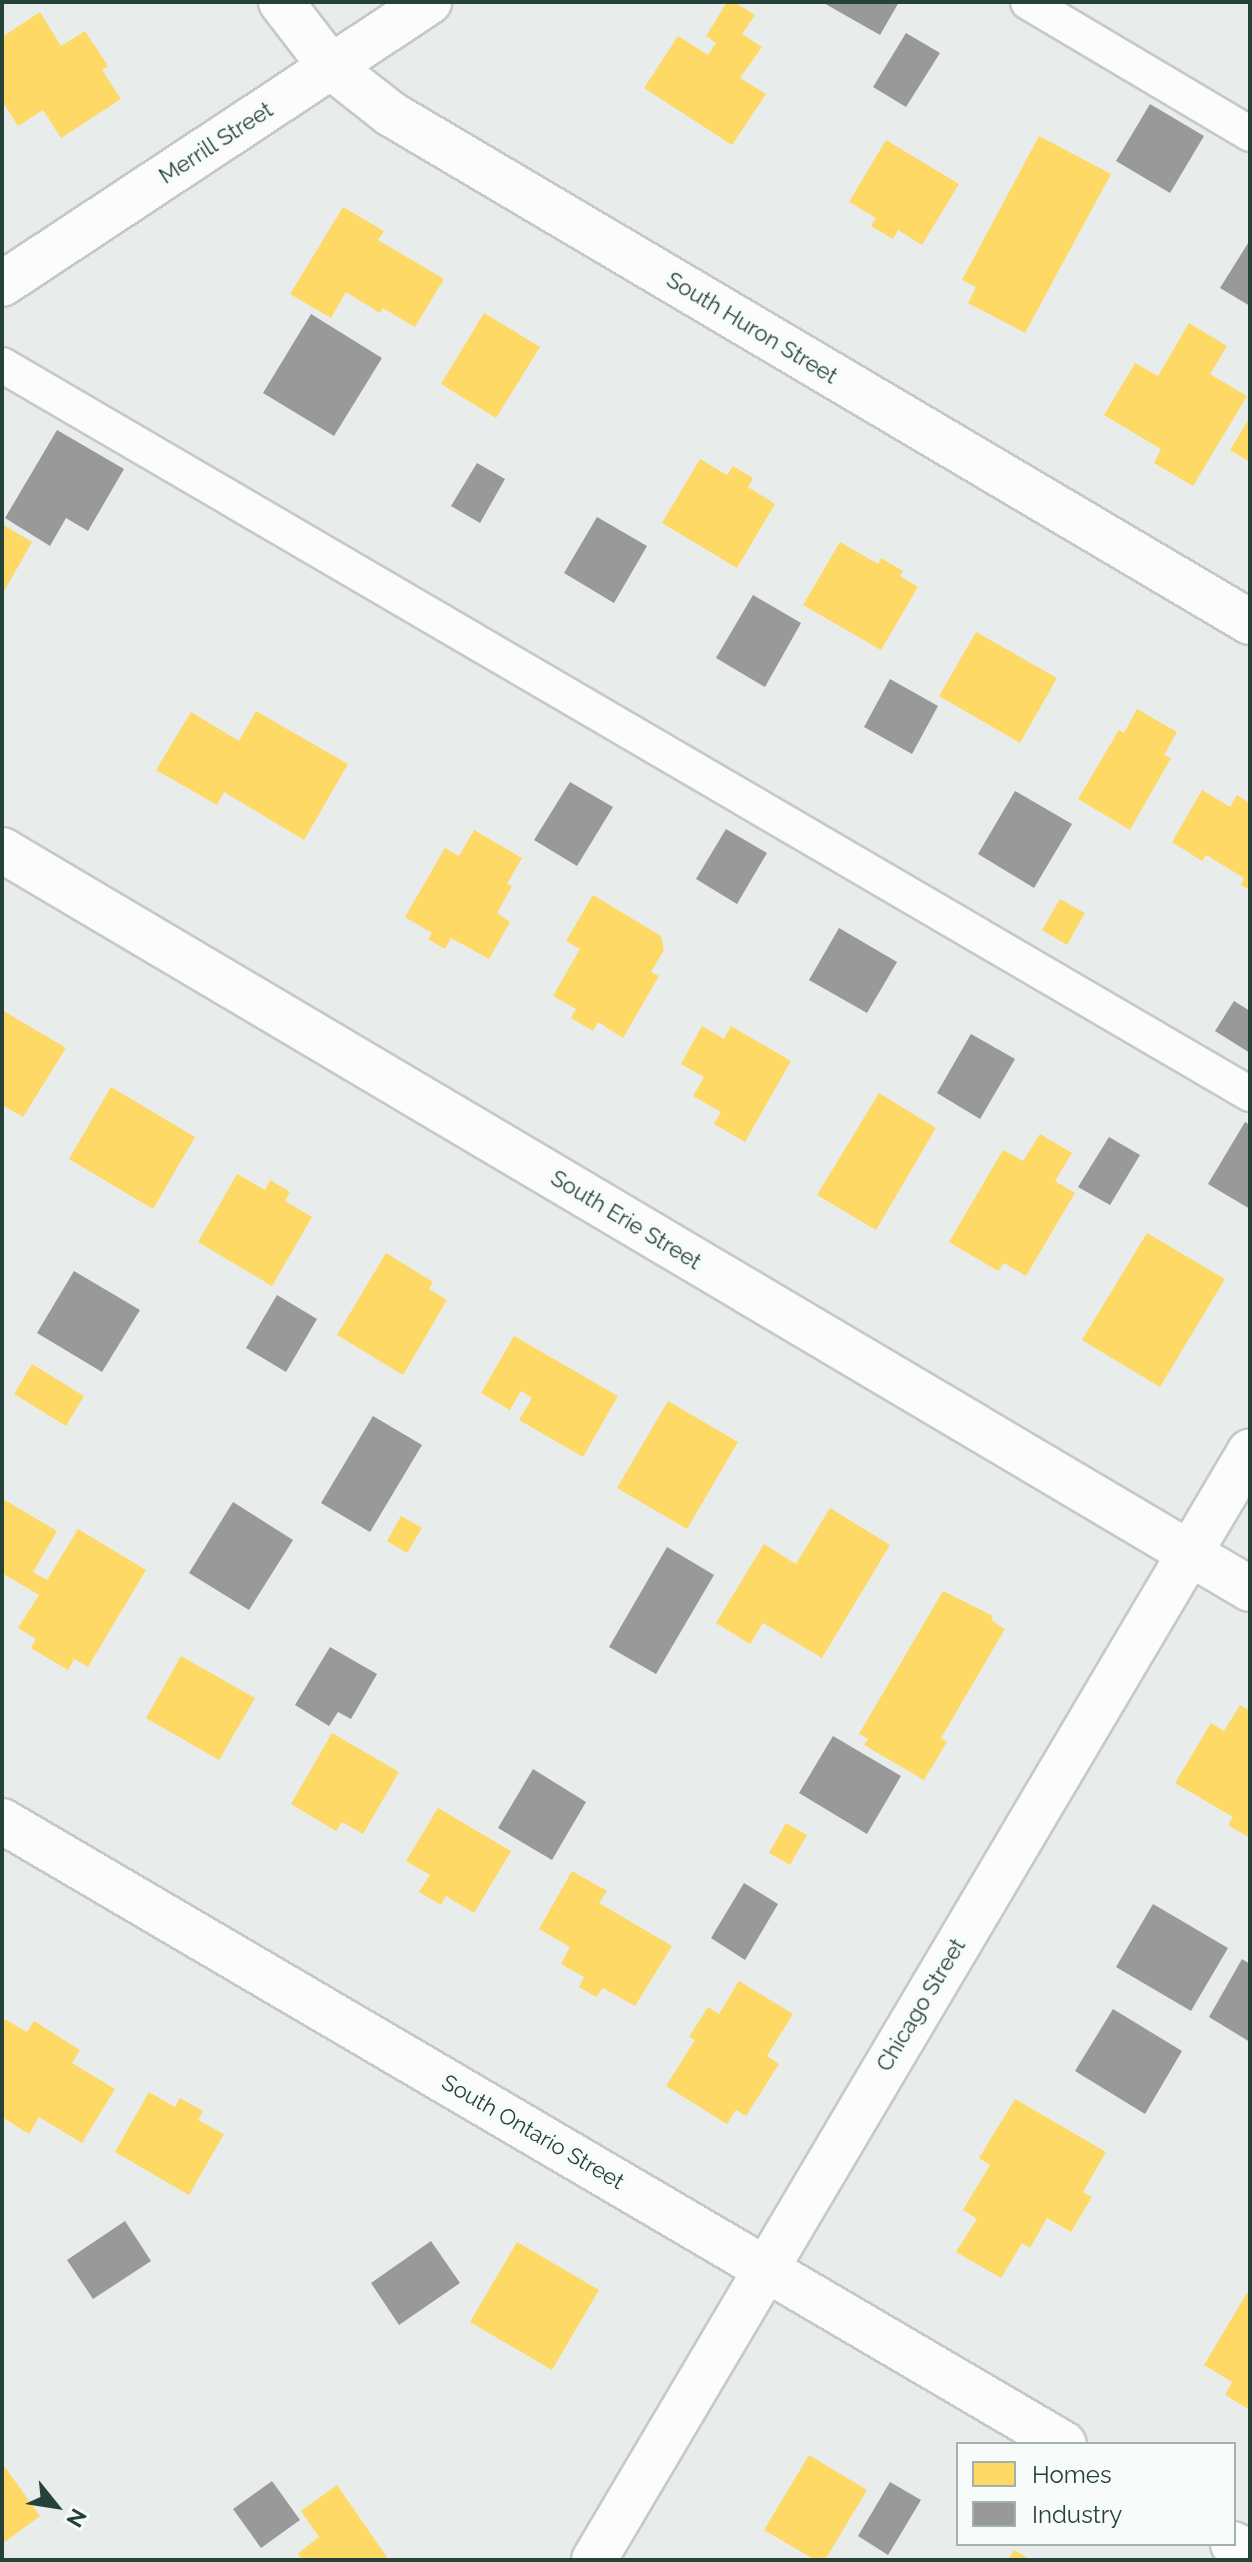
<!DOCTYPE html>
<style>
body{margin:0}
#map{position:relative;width:1252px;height:2562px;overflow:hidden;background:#e8edeb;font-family:Raleway,sans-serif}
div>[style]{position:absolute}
.homes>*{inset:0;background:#ffd966}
.industry>*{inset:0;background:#999}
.roads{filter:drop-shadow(2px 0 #c5cac8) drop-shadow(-2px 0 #c5cac8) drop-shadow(0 2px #c5cac8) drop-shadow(0 -2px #c5cac8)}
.lane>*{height:34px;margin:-17px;padding:0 17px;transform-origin:17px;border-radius:17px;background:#fcfcfc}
.street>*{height:44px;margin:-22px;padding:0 22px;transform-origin:22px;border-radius:22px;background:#fcfcfc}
span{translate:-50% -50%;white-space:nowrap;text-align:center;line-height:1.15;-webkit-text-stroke:8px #f7fbf9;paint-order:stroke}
.street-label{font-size:22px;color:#24423a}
.frame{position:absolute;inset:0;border:4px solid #24423a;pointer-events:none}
.legend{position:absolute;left:956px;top:2442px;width:280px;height:104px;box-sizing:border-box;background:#f7fbf9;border:2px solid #a3b1ad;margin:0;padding:10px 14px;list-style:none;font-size:24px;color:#24423a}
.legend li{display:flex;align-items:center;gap:16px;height:40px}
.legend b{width:40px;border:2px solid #a3b1ad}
.north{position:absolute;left:16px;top:2466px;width:80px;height:80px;-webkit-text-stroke:6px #f7fbf9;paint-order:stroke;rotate:120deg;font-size:22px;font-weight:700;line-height:32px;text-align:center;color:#24423a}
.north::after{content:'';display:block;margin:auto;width:28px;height:36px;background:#24423a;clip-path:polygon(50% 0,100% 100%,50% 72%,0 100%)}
</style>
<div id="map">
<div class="homes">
<div style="clip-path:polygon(727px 2px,734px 2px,755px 15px,742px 34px,762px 47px,740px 78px,766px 94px,732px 145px,644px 88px,678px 36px,708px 55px,716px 43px,706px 36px)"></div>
<div style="clip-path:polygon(40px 12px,61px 46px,85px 31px,108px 66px,102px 70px,121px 99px,61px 138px,43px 110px,18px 126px,2px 101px,2px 37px)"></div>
<div style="clip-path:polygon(1039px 136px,1111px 174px,1025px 333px,968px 303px,976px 287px,962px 280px)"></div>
<div style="clip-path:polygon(886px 140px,959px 184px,922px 245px,898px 230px,893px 239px,871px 226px,876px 218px,849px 202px)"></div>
<div style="clip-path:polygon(343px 207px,384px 231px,378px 240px,444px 279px,415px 327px,383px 308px,380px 313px,346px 292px,331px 318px,290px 294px)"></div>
<div style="clip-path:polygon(484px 313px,540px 347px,496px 418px,441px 384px)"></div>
<div style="clip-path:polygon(1189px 323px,1227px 346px,1210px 374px,1247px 396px,1193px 486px,1154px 463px,1161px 449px,1104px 415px,1135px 363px,1158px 376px)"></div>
<div style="clip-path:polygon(1250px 417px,1250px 462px,1230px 450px)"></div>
<div style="clip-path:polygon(700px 459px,727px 475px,733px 466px,753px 478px,748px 487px,775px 504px,737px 568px,662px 523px)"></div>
<div style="clip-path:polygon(2px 524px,32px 542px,2px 595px)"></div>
<div style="clip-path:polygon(840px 542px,878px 564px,881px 558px,903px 571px,900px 576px,918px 587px,881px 650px,803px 605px)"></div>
<div style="clip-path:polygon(976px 632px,1057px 678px,1020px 743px,939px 696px)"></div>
<div style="clip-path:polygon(1137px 709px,1177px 732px,1164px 755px,1171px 758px,1130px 830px,1078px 799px,1119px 730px,1124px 733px)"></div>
<div style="clip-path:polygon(256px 711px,348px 764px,304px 840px,224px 792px,217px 805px,156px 770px,191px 712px,239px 741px)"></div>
<div style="clip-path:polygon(1202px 790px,1230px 807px,1237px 795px,1250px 803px,1250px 890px,1241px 885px,1244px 878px,1206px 855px,1202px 861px,1172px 842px)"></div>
<div style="clip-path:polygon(474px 830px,522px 858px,507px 884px,512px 886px,497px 913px,510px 922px,489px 959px,451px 938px,445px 949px,428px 939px,432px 933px,405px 917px,445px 848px,459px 856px)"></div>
<div style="clip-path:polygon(593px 895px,661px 936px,664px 950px,651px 972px,659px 976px,623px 1038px,598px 1022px,593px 1031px,571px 1018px,576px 1009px,553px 996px,580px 949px,566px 941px)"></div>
<div style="clip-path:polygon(1060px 899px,1085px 913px,1067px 945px,1042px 930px)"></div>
<div style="clip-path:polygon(2px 1010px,66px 1048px,23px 1117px,2px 1105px)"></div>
<div style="clip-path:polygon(702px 1026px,724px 1039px,731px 1026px,791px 1061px,745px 1142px,714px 1124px,721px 1112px,693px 1096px,704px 1077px,681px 1064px)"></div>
<div style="clip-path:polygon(111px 1087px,195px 1137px,153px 1209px,69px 1159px)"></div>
<div style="clip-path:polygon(879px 1093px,936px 1128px,876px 1230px,817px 1195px)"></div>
<div style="clip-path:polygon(1040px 1134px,1072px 1153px,1055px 1181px,1075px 1193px,1026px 1276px,1004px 1263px,998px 1271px,949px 1242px,1003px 1150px,1023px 1161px)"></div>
<div style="clip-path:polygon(237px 1174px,265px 1190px,270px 1180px,290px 1192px,285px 1201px,312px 1217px,272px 1286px,198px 1242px)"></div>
<div style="clip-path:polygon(1147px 1233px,1225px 1279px,1160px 1387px,1082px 1340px)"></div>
<div style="clip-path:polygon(386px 1253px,433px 1282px,429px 1289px,447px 1300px,403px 1375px,337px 1335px)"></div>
<div style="clip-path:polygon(514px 1336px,618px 1396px,583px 1457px,519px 1420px,532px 1398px,521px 1391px,510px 1410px,481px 1393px)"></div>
<div style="clip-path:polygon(32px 1364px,84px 1396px,66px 1426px,14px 1394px)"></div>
<div style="clip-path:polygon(668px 1401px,738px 1442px,687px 1529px,617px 1488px)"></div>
<div style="clip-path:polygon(3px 1499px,57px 1531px,33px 1572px,47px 1580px,78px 1529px,146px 1570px,88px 1667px,74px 1659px,68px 1670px,31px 1648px,36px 1639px,18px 1628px,39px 1595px,2px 1573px)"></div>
<div style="clip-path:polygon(830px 1508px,890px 1545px,822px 1658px,763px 1623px,750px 1644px,716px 1623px,764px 1544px,796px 1564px)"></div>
<div style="clip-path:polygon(401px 1516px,422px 1528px,407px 1553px,387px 1541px)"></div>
<div style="clip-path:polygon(943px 1591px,993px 1616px,991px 1620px,1005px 1629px,941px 1738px,947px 1742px,924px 1780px,864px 1745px,868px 1739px,859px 1734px)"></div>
<div style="clip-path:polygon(181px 1656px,255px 1698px,219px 1760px,146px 1718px)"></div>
<div style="clip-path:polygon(1240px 1705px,1250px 1711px,1250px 1838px,1228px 1825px,1233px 1817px,1175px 1783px,1211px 1723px,1224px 1731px)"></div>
<div style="clip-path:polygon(332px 1733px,399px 1772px,363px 1834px,342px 1822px,336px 1831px,291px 1804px)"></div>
<div style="clip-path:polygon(438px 1808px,511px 1851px,474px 1913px,446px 1896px,441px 1905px,419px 1892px,430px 1875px,406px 1861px)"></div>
<div style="clip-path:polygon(786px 1823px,807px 1835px,790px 1865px,769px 1853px)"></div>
<div style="clip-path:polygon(572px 1871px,607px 1891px,599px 1903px,672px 1946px,635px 2006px,603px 1988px,596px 1997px,579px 1987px,584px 1977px,561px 1964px,570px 1947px,539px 1929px)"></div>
<div style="clip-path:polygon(739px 1981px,793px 2014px,767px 2056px,779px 2064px,746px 2116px,736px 2110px,727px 2124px,666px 2086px,695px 2040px,689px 2037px,708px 2007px,719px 2014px)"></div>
<div style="clip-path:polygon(5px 2019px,27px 2032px,34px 2021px,80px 2050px,72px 2063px,115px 2089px,82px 2143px,39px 2117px,29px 2134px,2px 2117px,2px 2024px)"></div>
<div style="clip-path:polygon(149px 2092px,175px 2107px,180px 2098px,203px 2111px,198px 2120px,224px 2134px,189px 2195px,115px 2152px)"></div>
<div style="clip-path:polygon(1015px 2099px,1106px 2152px,1083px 2192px,1092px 2197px,1071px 2232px,1047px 2218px,1030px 2248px,1022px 2243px,1001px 2278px,956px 2252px,977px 2219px,963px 2210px,990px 2165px,979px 2158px)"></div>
<div style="clip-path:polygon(517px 2242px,599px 2290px,552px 2370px,470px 2322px)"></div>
<div style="clip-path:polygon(1247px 2293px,1250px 2295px,1250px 2410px,1225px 2395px,1232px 2382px,1204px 2365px)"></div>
<div style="clip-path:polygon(809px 2455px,867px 2490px,825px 2560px,815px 2560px,764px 2530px)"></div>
<div style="clip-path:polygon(5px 2467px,40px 2516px,2px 2544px,2px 2469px)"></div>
<div style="clip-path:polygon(337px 2485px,389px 2560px,302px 2560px,298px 2553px,319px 2537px,301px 2511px)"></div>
<div style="clip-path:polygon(1014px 2550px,1031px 2560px,1008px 2560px)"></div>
</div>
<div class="industry">
<div style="clip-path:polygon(822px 2px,899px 2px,880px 35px)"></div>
<div style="clip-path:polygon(906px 33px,940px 53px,906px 107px,873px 87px)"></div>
<div style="clip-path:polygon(1150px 104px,1204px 136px,1170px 193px,1116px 161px)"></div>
<div style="clip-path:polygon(1250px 240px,1250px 306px,1220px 288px)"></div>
<div style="clip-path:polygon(311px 314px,382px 358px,334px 436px,263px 393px)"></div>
<div style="clip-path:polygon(57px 430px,124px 469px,88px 531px,66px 518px,50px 546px,5px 518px)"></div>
<div style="clip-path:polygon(477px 463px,505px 479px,480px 523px,451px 506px)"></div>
<div style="clip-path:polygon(597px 517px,647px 546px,614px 603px,564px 573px)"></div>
<div style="clip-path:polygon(753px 595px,801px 623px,765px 687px,716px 658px)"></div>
<div style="clip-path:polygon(890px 679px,938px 706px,912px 754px,864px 727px)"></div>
<div style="clip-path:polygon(570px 782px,613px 807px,577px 866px,534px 840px)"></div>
<div style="clip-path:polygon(1015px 791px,1072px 824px,1034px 888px,978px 854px)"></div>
<div style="clip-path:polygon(726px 829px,767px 853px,737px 904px,696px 879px)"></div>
<div style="clip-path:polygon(839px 928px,897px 962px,867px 1013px,809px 980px)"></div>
<div style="clip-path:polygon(1234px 1001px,1250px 1011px,1250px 1053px,1215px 1031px)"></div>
<div style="clip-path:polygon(971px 1034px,1015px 1059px,980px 1119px,937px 1093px)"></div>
<div style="clip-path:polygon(1245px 1122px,1250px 1125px,1250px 1209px,1208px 1184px)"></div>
<div style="clip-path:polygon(1109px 1137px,1140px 1155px,1110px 1205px,1078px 1187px)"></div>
<div style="clip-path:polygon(74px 1271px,140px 1310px,102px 1372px,37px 1333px)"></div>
<div style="clip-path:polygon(277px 1295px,317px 1319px,286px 1372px,246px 1348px)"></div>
<div style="clip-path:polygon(373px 1416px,422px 1445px,370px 1532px,321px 1503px)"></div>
<div style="clip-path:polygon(233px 1502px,293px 1540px,249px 1610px,189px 1573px)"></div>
<div style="clip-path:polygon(667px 1547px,714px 1575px,656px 1674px,609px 1647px)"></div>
<div style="clip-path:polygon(330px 1647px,377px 1674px,351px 1719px,338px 1712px,329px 1726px,295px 1705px)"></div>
<div style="clip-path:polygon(833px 1736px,901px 1776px,867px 1834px,799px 1793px)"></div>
<div style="clip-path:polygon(533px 1769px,586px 1802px,552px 1860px,498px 1828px)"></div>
<div style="clip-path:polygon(744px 1883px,778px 1904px,745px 1960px,711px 1938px)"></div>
<div style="clip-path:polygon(1153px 1904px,1228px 1948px,1191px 2011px,1116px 1967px)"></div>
<div style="clip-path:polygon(1242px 1959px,1250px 1964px,1250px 2042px,1209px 2017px)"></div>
<div style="clip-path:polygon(1113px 2009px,1182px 2051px,1145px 2114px,1075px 2071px)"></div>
<div style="clip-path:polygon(125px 2221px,151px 2261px,93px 2299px,67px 2260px)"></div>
<div style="clip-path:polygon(431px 2241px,460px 2283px,399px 2325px,371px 2283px)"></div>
<div style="clip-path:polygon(272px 2481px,300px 2520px,261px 2548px,233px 2509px)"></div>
<div style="clip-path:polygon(890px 2482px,921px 2500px,888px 2555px,858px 2536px)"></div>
</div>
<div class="roads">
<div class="lane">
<div style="left:1028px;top:2px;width:258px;rotate:30.7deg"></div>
<div style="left:2px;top:365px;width:1445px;rotate:30.29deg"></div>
</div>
<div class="street">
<div style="left:281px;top:2px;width:82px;rotate:52.4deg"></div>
<div style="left:331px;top:67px;width:76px;rotate:38.1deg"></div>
<div style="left:391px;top:114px;width:998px;rotate:30.6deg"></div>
<div style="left:2px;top:284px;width:512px;rotate:-33.44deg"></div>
<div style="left:2px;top:850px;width:1450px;rotate:30.63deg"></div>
<div style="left:2px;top:1821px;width:1231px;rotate:30.4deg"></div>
<div style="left:1233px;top:2544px;width:20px;rotate:30deg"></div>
<div style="left:594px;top:2560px;width:1288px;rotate:-59.39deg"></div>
</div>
</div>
<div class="street-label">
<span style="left:216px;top:143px;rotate:-33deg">Merrill Street</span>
<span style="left:752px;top:328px;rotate:31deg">South Huron Street</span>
<span style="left:626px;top:1220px;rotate:31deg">South Erie Street</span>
<span style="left:921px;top:2005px;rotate:-59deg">Chicago Street</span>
<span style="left:533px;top:2132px;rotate:30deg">South Ontario Street</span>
</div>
<div class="frame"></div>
<ul class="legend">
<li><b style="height:22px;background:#ffd966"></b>Homes</li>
<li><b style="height:22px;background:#999"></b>Industry</li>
</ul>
<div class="north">N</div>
</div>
